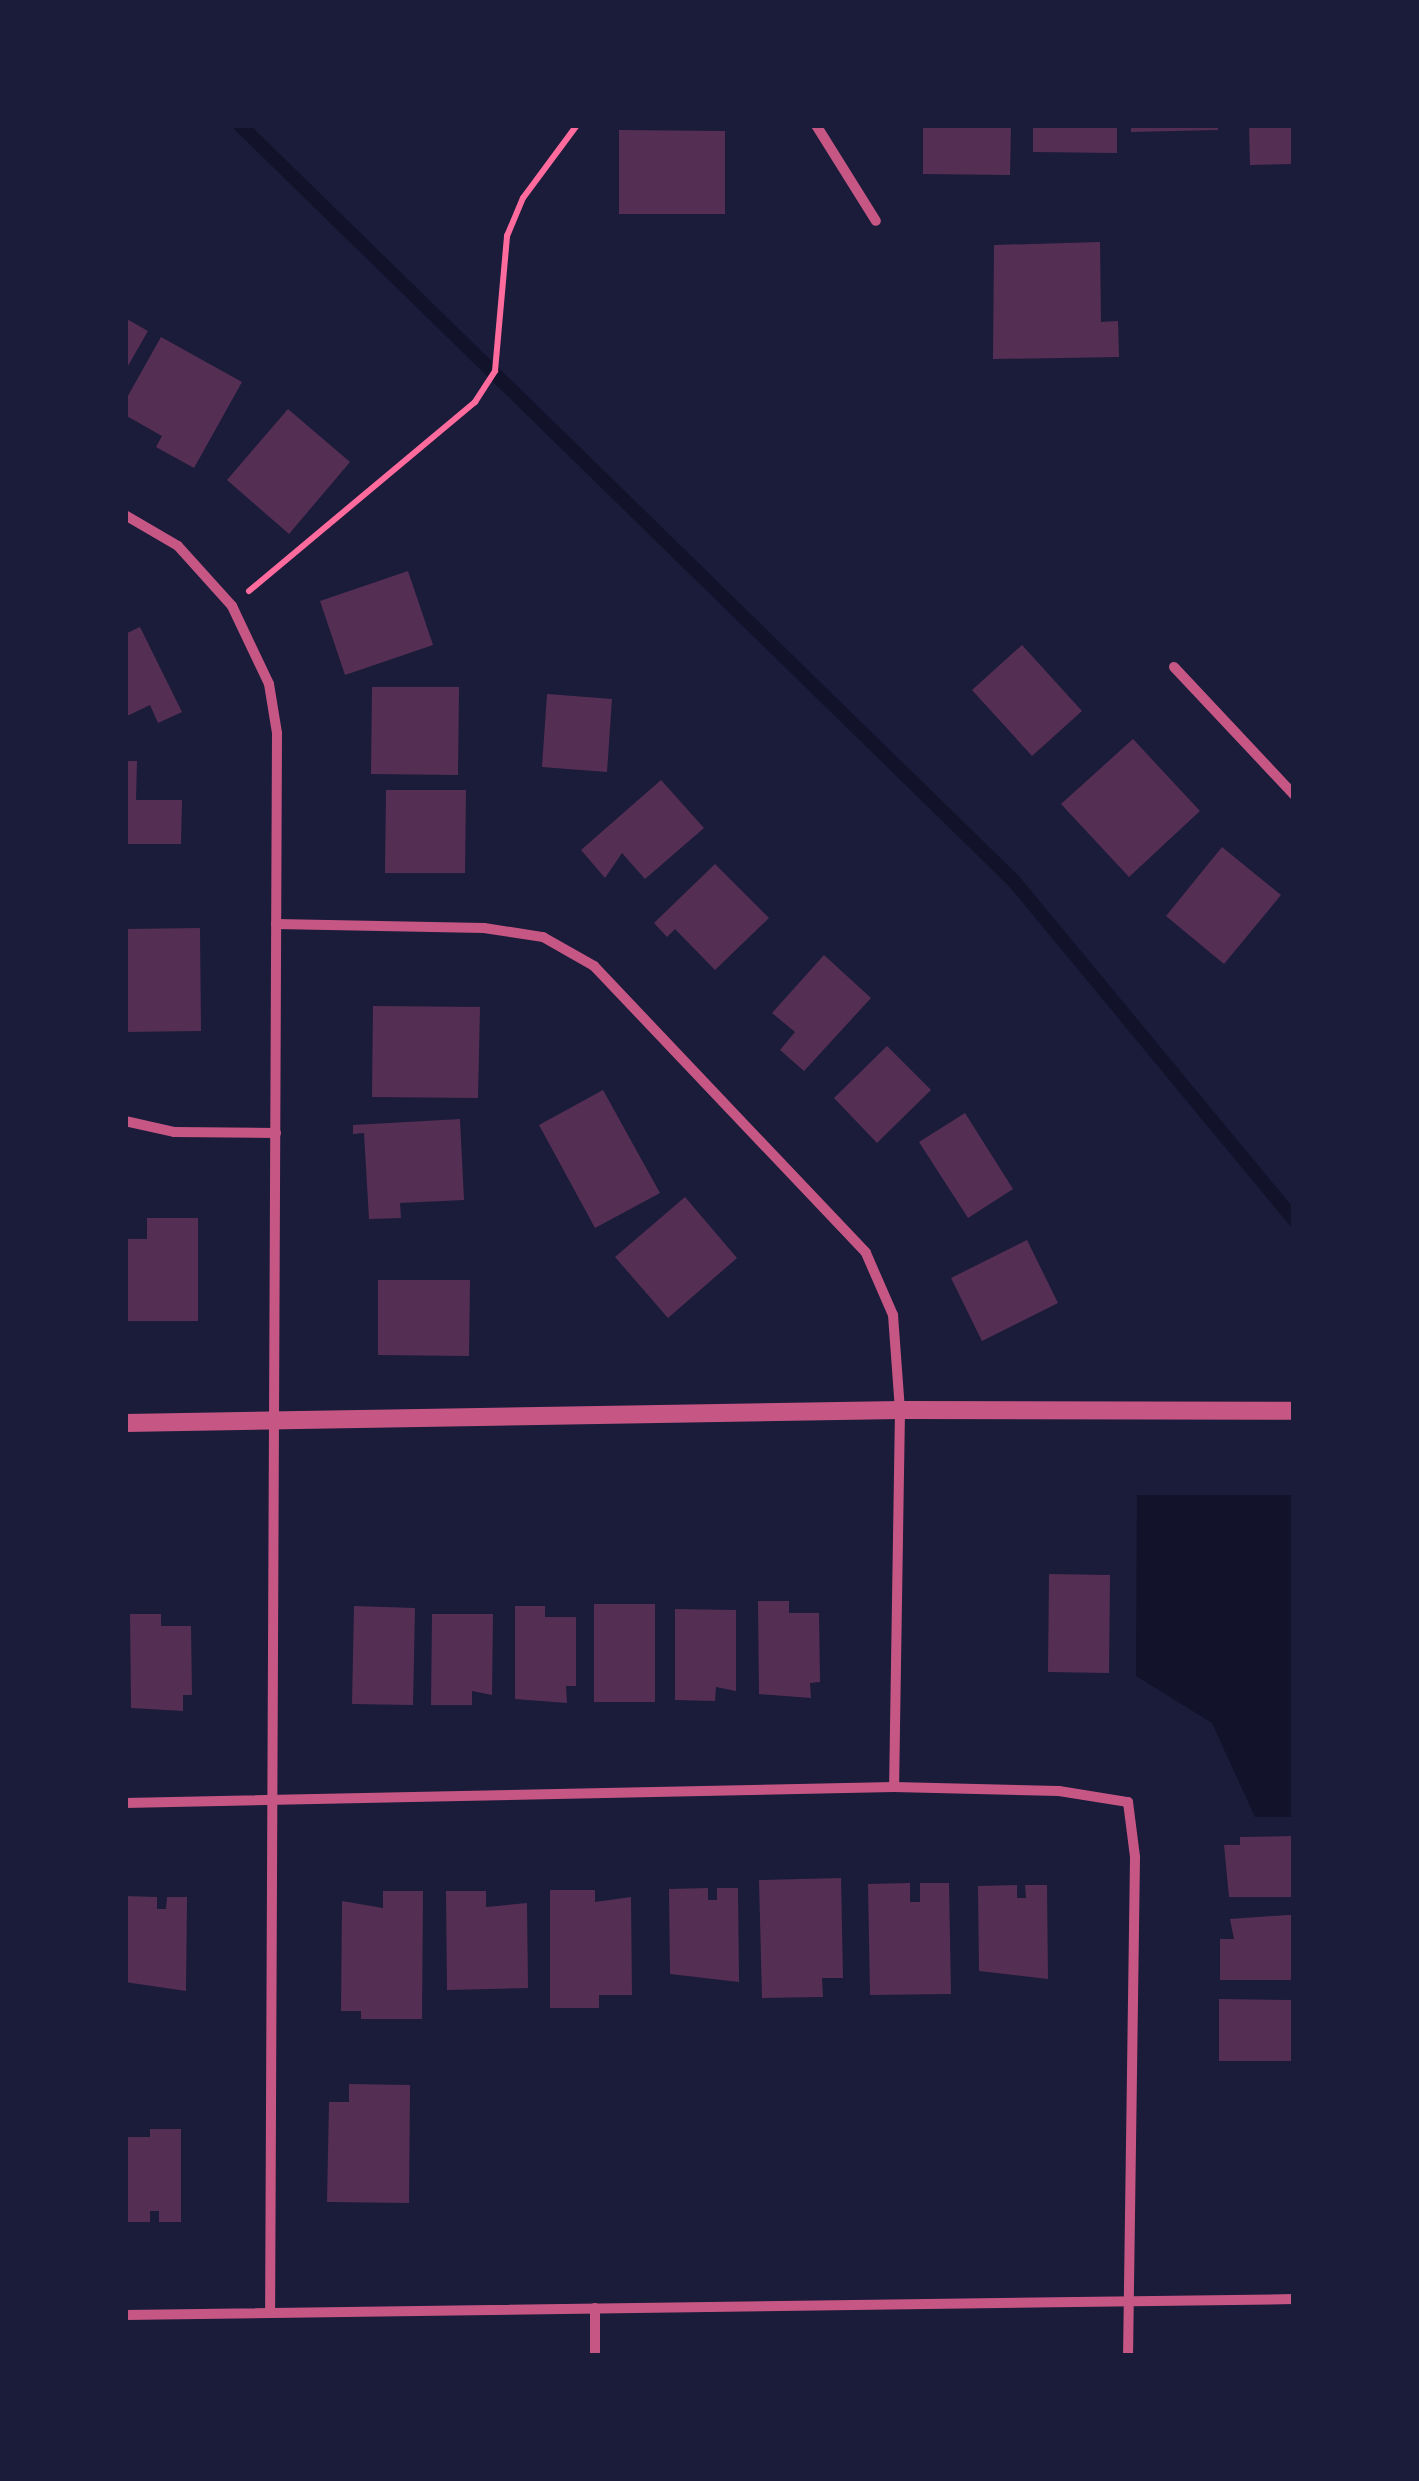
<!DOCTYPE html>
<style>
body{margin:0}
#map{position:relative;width:1419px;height:2481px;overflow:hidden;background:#1b1b3a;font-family:Literata,serif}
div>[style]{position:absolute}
.water>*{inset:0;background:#12122b}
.stream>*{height:14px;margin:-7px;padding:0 7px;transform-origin:7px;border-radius:7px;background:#12122b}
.building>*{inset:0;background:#542f53}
.path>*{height:6px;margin:-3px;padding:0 3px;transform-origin:3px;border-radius:3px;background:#ff6b9d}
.minor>*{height:10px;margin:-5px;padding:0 5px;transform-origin:5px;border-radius:5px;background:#c65784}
.tertiary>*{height:18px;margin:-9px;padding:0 9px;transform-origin:9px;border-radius:9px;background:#c65784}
span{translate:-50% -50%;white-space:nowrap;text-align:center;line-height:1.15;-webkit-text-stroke:10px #1b1b3a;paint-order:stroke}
.frame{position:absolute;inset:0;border:128px solid #1b1b3a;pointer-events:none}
</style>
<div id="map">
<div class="water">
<div style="clip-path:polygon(1137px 1495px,1294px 1495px,1294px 1817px,1255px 1817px,1212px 1723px,1136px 1676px)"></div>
</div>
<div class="stream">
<div style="left:240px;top:125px;width:1081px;rotate:44.33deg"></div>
<div style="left:1013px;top:880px;width:441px;rotate:50.4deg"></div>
</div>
<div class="building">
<div style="clip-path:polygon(923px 125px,1011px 125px,1010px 175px,923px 174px)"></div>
<div style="clip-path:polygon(1033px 125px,1117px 125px,1117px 153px,1033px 152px)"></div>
<div style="clip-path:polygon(1131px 125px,1218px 125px,1218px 130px,1131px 132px)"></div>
<div style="clip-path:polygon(1249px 125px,1294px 125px,1294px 164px,1250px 165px)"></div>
<div style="clip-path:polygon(619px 130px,725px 131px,725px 214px,619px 214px)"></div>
<div style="clip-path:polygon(1100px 242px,1101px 322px,1118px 321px,1119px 357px,993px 359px,994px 245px)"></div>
<div style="clip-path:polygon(125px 318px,148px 331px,125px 371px)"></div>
<div style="clip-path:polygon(161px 337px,242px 382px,194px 468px,156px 447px,162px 436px,125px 415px,125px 401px)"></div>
<div style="clip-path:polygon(288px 409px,350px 462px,289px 534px,227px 480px)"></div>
<div style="clip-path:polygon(408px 571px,433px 645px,345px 675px,320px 601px)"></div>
<div style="clip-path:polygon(140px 627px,182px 712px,158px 723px,150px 705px,125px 717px,125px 634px)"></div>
<div style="clip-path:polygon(1022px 645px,1082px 711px,1032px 756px,972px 690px)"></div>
<div style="clip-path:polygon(372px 687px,459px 687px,458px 775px,371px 774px)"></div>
<div style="clip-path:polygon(547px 694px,612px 699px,607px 772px,542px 767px)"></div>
<div style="clip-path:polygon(1133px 739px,1200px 811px,1129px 877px,1061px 804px)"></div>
<div style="clip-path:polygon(125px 761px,137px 761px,136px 800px,182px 800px,181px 844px,125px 844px)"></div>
<div style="clip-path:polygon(661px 780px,704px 828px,645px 879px,622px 853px,605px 878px,581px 850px)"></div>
<div style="clip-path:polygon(386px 790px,466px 790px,465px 873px,385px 873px)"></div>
<div style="clip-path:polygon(1222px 847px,1281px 895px,1224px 964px,1166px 916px)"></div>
<div style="clip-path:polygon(715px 864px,769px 918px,715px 970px,675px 929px,667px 937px,654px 923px)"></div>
<div style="clip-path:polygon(200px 928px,201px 1031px,125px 1032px,125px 929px)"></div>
<div style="clip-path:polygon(824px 955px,871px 998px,804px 1071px,780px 1050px,795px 1032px,772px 1013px)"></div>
<div style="clip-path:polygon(373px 1006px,480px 1007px,478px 1098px,372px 1097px)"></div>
<div style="clip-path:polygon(887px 1046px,931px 1090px,877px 1143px,834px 1098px)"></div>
<div style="clip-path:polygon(603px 1090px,660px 1193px,595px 1228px,539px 1125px)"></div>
<div style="clip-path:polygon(965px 1113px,1013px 1189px,968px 1218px,919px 1142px)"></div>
<div style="clip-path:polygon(460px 1119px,464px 1200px,400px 1203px,401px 1218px,369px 1219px,364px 1133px,353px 1134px,353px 1125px)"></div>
<div style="clip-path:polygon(685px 1197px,737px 1258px,668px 1318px,615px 1257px)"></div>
<div style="clip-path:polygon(147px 1218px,198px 1218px,198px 1321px,125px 1321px,125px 1239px,147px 1239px)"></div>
<div style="clip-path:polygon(1027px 1240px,1058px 1303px,982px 1341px,951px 1278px)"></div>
<div style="clip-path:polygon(378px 1280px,470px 1280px,469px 1356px,378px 1355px)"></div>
<div style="clip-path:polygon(1049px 1574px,1110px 1575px,1109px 1673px,1048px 1672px)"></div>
<div style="clip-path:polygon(758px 1601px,789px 1601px,789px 1613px,819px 1613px,820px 1682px,810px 1683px,811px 1698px,759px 1694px)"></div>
<div style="clip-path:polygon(594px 1604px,655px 1604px,655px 1702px,594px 1702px)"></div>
<div style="clip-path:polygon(354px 1606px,415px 1608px,413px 1705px,352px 1704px)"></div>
<div style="clip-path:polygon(515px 1606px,545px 1606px,545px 1617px,576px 1617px,576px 1686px,566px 1686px,567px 1703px,515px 1699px)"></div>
<div style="clip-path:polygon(675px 1609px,736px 1610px,736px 1691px,716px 1687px,715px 1701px,675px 1700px)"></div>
<div style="clip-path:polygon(130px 1614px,161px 1614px,161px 1626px,191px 1626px,192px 1695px,183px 1695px,183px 1711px,131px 1708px)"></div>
<div style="clip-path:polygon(432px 1614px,493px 1614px,492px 1695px,472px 1691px,472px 1705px,431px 1705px)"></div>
<div style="clip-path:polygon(1294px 1836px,1294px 1897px,1229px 1897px,1224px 1845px,1240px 1845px,1240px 1837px)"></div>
<div style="clip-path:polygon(841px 1878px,843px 1978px,822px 1978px,823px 1997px,762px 1998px,759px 1880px)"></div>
<div style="clip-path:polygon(910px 1883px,910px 1902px,920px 1902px,920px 1883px,949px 1883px,951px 1994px,870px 1995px,868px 1884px)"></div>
<div style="clip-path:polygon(1017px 1885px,1017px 1898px,1026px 1898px,1025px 1885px,1047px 1885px,1048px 1979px,979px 1971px,978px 1886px)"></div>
<div style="clip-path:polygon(708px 1888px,708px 1900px,717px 1900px,717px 1888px,738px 1888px,739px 1982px,670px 1974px,669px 1889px)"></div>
<div style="clip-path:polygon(550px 1890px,595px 1890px,595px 1902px,631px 1897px,632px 1995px,599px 1995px,599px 2008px,550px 2008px)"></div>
<div style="clip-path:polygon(383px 1891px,423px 1891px,422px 2019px,361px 2019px,361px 2011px,341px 2011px,342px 1901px,383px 1908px)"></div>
<div style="clip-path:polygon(446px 1891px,486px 1891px,486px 1907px,527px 1903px,528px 1988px,447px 1990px)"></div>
<div style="clip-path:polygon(125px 1896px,157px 1897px,157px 1909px,166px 1909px,167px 1897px,187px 1897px,186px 1991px,125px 1982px)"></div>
<div style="clip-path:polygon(1288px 1915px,1294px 1915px,1294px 1980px,1220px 1980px,1220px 1939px,1234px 1939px,1230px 1919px)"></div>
<div style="clip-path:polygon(1219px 1999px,1294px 2000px,1294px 2061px,1219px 2061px)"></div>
<div style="clip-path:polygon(349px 2084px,410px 2085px,409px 2203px,327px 2202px,329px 2102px,349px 2102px)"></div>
<div style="clip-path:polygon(150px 2129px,181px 2129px,181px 2222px,159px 2222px,159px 2211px,150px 2211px,150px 2222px,125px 2222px,125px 2137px,150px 2137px)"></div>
</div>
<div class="path">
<div style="left:249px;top:591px;width:295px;rotate:-39.9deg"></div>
<div style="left:475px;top:402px;width:37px;rotate:-57deg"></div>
<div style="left:495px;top:371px;width:136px;rotate:-84.9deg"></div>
<div style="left:507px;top:236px;width:41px;rotate:-67.2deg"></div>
<div style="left:523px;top:198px;width:91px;rotate:-53.5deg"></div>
</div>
<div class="minor">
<div style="left:816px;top:125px;width:113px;rotate:58deg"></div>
<div style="left:125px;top:515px;width:61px;rotate:30.3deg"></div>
<div style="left:178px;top:546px;width:81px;rotate:48deg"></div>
<div style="left:232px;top:606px;width:86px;rotate:64.6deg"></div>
<div style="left:269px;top:684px;width:50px;rotate:80.7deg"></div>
<div style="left:277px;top:733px;width:1579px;rotate:90.25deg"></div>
<div style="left:1174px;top:667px;width:175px;rotate:46.8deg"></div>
<div style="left:276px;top:924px;width:208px;rotate:1.1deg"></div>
<div style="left:484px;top:928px;width:60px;rotate:8.7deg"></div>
<div style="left:543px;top:937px;width:59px;rotate:29.6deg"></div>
<div style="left:594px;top:966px;width:395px;rotate:46.5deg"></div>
<div style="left:866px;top:1253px;width:68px;rotate:66.5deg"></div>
<div style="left:893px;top:1315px;width:95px;rotate:85.8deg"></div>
<div style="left:900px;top:1410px;width:377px;rotate:90.9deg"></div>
<div style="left:125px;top:1121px;width:50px;rotate:12.7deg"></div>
<div style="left:174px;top:1132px;width:102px;rotate:0.6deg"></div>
<div style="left:125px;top:1803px;width:769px;rotate:-1.19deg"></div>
<div style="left:894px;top:1787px;width:165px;rotate:1.4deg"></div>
<div style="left:1059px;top:1791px;width:70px;rotate:9.1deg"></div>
<div style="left:1128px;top:1802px;width:55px;rotate:82.7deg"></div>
<div style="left:1135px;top:1857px;width:499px;rotate:90.8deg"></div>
<div style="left:595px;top:2308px;width:48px;rotate:90deg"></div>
<div style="left:125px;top:2315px;width:1169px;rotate:-0.78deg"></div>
</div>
<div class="tertiary">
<div style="left:125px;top:1423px;width:775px;rotate:-0.96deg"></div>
<div style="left:900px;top:1410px;width:394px;rotate:0.1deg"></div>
</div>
<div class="frame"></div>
</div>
